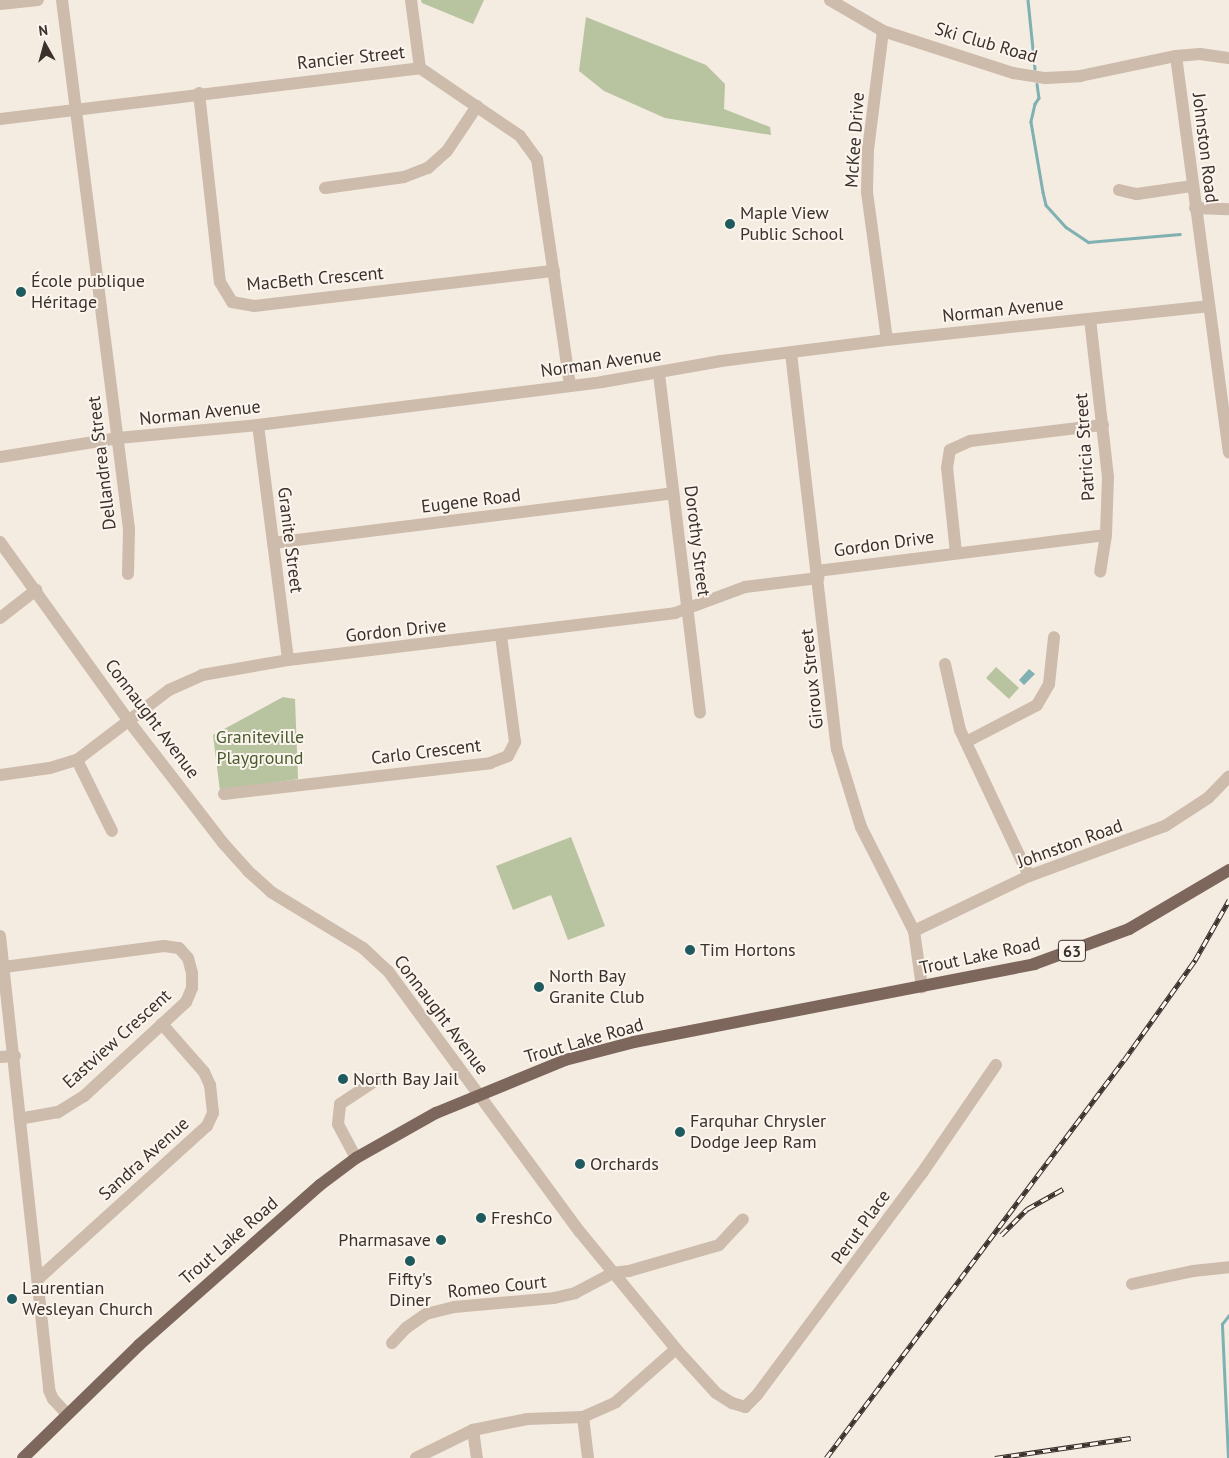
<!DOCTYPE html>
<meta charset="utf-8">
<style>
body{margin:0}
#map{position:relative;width:1229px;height:1458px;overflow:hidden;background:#f4ebe1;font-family:"PT Sans",sans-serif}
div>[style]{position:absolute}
.green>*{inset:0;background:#b8c4a0}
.water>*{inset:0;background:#7fb0b2}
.stream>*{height:2.5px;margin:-1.25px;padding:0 1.25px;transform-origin:1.25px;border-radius:1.25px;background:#7fb0b2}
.minor>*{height:12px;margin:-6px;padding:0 6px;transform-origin:6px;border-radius:6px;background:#cdbbac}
.major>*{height:12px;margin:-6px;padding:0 6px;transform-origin:6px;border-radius:6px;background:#7d675c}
.rail>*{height:4.5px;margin-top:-2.25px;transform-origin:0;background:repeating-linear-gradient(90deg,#fbf5ee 0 8px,#3b302b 0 16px);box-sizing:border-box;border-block:1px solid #3b302b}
.dots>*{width:14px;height:14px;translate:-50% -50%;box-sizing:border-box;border:2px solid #fbf5ee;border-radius:50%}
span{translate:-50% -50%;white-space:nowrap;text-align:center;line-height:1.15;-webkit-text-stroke:4px #fbf5ee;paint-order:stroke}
.shield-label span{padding:1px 4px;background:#fbf5ee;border:1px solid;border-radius:4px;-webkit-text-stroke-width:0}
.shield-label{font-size:16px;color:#3b302b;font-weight:700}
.street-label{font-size:18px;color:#3b302b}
.poi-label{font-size:18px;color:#3b302b}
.left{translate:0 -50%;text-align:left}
.right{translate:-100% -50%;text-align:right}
.park-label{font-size:18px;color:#4a5a2e}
.north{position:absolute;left:20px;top:20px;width:50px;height:50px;-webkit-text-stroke:4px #fbf5ee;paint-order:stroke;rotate:353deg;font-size:14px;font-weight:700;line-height:20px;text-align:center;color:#3b302b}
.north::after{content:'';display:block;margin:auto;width:18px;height:22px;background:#3b302b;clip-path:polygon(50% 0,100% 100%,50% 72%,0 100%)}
</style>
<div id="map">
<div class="green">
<div style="clip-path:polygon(421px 0,484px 0,473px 24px,422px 3px)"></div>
<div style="clip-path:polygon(586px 17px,706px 65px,725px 84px,724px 109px,770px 127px,771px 135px,665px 118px,604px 91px,579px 71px)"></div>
<div style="clip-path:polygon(996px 667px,1019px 688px,1009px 699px,986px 678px)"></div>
<div style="clip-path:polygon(283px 697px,295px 699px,298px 779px,220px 791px,213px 735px)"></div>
<div style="clip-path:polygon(571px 837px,605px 926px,568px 940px,551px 895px,513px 910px,496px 866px)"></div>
</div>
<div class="water">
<div style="clip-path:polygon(1029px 669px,1035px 674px,1024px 685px,1019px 680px)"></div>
</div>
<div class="stream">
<div style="left:1028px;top:0;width:69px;rotate:84.2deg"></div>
<div style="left:1037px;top:84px;width:14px;rotate:82deg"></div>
<div style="left:1039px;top:98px;width:7px;rotate:124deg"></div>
<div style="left:1035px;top:104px;width:18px;rotate:103deg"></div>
<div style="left:1031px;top:122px;width:71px;rotate:80.3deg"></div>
<div style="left:1043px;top:192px;width:13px;rotate:77deg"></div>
<div style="left:1046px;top:205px;width:30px;rotate:48deg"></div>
<div style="left:1066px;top:227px;width:27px;rotate:34deg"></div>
<div style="left:1088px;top:242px;width:92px;rotate:-5deg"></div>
<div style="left:1228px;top:1458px;width:134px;rotate:-92.6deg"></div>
<div style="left:1222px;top:1324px;width:11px;rotate:-52deg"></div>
</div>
<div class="minor">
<div style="left:62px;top:0;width:533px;rotate:82.78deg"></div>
<div style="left:129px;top:529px;width:45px;rotate:91.3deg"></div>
<div style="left:411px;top:0;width:69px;rotate:82.5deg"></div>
<div style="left:830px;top:0;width:61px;rotate:30.3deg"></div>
<div style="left:883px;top:31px;width:137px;rotate:17.9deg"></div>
<div style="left:1013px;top:73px;width:33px;rotate:9deg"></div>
<div style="left:1046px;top:78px;width:34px;rotate:-3deg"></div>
<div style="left:1080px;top:76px;width:98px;rotate:-11.8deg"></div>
<div style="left:1176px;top:56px;width:24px;rotate:-5deg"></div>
<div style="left:1200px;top:54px;width:29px;rotate:8deg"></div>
<div style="left:0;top:4px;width:38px;rotate:-6deg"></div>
<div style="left:883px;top:31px;width:120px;rotate:97.2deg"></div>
<div style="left:868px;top:150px;width:42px;rotate:91.4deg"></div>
<div style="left:867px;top:192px;width:149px;rotate:82.3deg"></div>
<div style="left:1176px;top:56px;width:400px;rotate:82.4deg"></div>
<div style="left:199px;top:93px;width:190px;rotate:83.7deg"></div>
<div style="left:220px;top:282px;width:23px;rotate:59deg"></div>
<div style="left:232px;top:302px;width:22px;rotate:10deg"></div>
<div style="left:254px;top:306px;width:302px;rotate:-6.7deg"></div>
<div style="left:0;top:119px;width:423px;rotate:-6.9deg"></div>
<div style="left:420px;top:68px;width:121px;rotate:34.2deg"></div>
<div style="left:520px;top:136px;width:29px;rotate:54deg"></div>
<div style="left:537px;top:159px;width:229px;rotate:81.7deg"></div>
<div style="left:325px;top:188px;width:80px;rotate:-7.9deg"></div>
<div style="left:404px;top:177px;width:26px;rotate:-21deg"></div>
<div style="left:428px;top:168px;width:25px;rotate:-42deg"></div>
<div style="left:447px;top:151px;width:54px;rotate:-56.3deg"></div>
<div style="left:1119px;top:190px;width:18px;rotate:13deg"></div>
<div style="left:1137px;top:194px;width:56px;rotate:-8.3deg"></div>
<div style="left:1195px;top:208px;width:34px;rotate:2deg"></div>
<div style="left:1090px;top:319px;width:159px;rotate:83.5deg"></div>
<div style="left:1108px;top:477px;width:58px;rotate:92deg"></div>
<div style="left:1106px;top:535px;width:37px;rotate:99deg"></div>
<div style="left:791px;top:353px;width:399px;rotate:83.4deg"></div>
<div style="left:837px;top:749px;width:82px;rotate:72.9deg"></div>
<div style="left:861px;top:827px;width:117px;rotate:63deg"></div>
<div style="left:914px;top:931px;width:57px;rotate:81.9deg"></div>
<div style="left:659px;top:374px;width:341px;rotate:83.1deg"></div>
<div style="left:258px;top:425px;width:237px;rotate:82.7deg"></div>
<div style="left:0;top:457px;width:120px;rotate:-9.1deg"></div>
<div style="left:118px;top:438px;width:141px;rotate:-5.3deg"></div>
<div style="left:258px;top:425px;width:347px;rotate:-7.1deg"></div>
<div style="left:602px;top:382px;width:121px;rotate:-10deg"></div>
<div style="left:721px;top:361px;width:167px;rotate:-7.2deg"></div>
<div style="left:887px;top:340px;width:323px;rotate:-6deg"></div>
<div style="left:0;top:542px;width:219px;rotate:54.3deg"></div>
<div style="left:128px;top:720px;width:155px;rotate:52.3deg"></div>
<div style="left:223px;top:843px;width:38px;rotate:48deg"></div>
<div style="left:248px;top:871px;width:31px;rotate:42deg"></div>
<div style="left:271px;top:892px;width:108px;rotate:31.3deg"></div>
<div style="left:363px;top:948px;width:34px;rotate:43deg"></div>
<div style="left:388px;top:971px;width:324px;rotate:53.7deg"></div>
<div style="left:580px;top:1232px;width:151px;rotate:50.6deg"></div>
<div style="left:676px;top:1349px;width:59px;rotate:47.7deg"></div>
<div style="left:716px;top:1393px;width:19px;rotate:32deg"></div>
<div style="left:732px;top:1403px;width:14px;rotate:17deg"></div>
<div style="left:745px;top:1407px;width:17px;rotate:-45deg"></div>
<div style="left:757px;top:1395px;width:277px;rotate:-53.4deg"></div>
<div style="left:922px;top:1173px;width:131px;rotate:-55.6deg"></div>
<div style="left:273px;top:543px;width:403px;rotate:-7.1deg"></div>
<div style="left:956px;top:553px;width:85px;rotate:-96deg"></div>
<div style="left:947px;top:468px;width:18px;rotate:-81deg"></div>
<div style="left:950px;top:450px;width:22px;rotate:-24deg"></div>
<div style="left:970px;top:441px;width:134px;rotate:-6.9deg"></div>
<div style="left:817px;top:571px;width:291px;rotate:-7.1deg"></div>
<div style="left:0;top:618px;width:46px;rotate:-37.9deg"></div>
<div style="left:945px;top:664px;width:68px;rotate:77.2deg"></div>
<div style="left:960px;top:730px;width:161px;rotate:64.7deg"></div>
<div style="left:966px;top:742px;width:80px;rotate:-27.5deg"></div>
<div style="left:1037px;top:705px;width:24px;rotate:-60deg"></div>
<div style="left:1049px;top:684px;width:47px;rotate:-83.9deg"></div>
<div style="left:77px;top:760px;width:79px;rotate:63.8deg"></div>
<div style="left:0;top:775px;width:50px;rotate:-8deg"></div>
<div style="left:50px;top:768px;width:28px;rotate:-17deg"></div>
<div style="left:77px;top:760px;width:116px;rotate:-37.3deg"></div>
<div style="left:169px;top:690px;width:36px;rotate:-24deg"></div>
<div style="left:202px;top:675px;width:87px;rotate:-9.9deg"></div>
<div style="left:288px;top:660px;width:390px;rotate:-6.9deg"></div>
<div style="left:675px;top:613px;width:75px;rotate:-20.4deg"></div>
<div style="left:745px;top:587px;width:74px;rotate:-7deg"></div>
<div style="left:224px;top:794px;width:268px;rotate:-6.6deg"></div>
<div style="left:490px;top:763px;width:19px;rotate:-21deg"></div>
<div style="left:508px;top:756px;width:16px;rotate:-63deg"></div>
<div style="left:515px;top:742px;width:107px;rotate:-97.5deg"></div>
<div style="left:914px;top:931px;width:127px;rotate:-25.6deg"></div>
<div style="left:1029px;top:876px;width:145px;rotate:-20.2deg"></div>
<div style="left:1165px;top:826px;width:51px;rotate:-33.1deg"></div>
<div style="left:1208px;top:798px;width:30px;rotate:-46deg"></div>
<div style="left:0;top:936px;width:457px;rotate:83.8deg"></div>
<div style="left:49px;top:1390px;width:10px;rotate:66deg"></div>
<div style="left:53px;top:1399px;width:21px;rotate:47deg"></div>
<div style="left:4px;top:967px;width:161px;rotate:-7.5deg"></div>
<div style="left:164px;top:946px;width:15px;rotate:8deg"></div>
<div style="left:179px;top:948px;width:13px;rotate:48deg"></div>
<div style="left:188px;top:958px;width:16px;rotate:75deg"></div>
<div style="left:192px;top:973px;width:15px;rotate:90deg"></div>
<div style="left:192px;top:988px;width:15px;rotate:113deg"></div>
<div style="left:186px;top:1002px;width:139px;rotate:137.3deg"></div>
<div style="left:84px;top:1096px;width:31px;rotate:148deg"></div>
<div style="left:58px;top:1112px;width:39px;rotate:170deg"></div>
<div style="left:0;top:1057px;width:15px;rotate:-4deg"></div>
<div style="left:356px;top:1158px;width:38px;rotate:-118deg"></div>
<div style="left:338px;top:1124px;width:20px;rotate:-84deg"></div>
<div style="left:340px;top:1104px;width:45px;rotate:-33.3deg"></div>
<div style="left:38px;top:1279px;width:228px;rotate:-42.2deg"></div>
<div style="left:207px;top:1126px;width:14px;rotate:-65deg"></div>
<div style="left:213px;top:1113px;width:28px;rotate:-96deg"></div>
<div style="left:210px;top:1085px;width:14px;rotate:-115deg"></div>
<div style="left:204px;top:1072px;width:64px;rotate:-131.2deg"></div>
<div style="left:1132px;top:1284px;width:62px;rotate:-12deg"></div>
<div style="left:1193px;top:1271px;width:36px;rotate:-6deg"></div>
<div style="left:392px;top:1343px;width:21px;rotate:-47deg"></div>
<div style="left:406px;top:1328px;width:24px;rotate:-35deg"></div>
<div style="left:426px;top:1314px;width:29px;rotate:-14deg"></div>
<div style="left:454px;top:1307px;width:100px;rotate:-5.1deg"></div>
<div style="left:554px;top:1298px;width:22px;rotate:-13deg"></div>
<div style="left:575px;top:1293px;width:43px;rotate:-27.8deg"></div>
<div style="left:613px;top:1273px;width:16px;rotate:-7deg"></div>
<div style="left:629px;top:1271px;width:94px;rotate:-16.1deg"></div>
<div style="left:719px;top:1245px;width:35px;rotate:-47deg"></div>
<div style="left:583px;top:1417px;width:41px;rotate:83deg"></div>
<div style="left:473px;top:1430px;width:28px;rotate:82deg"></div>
<div style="left:416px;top:1458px;width:64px;rotate:-26.2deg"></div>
<div style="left:473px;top:1430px;width:55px;rotate:-11.5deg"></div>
<div style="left:527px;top:1419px;width:56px;rotate:-2deg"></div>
<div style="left:583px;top:1417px;width:36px;rotate:-24deg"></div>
<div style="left:616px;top:1402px;width:80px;rotate:-41.5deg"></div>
</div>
<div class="major">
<div style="left:23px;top:1458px;width:162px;rotate:-44.2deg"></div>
<div style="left:139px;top:1345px;width:242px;rotate:-41.5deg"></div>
<div style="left:320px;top:1185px;width:45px;rotate:-36.9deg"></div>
<div style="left:356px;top:1158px;width:92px;rotate:-29.4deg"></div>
<div style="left:436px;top:1113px;width:139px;rotate:-22.3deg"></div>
<div style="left:565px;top:1060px;width:71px;rotate:-14.6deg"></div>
<div style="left:634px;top:1042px;width:408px;rotate:-11deg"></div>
<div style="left:1034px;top:964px;width:101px;rotate:-20.2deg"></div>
<div style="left:1129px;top:929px;width:116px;rotate:-30.5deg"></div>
</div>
<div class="rail">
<div style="left:1001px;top:1235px;width:37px;rotate:-45deg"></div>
<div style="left:1027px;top:1209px;width:41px;rotate:-29.1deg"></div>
<div style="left:826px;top:1458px;width:497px;rotate:-53.2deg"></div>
<div style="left:1124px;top:1060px;width:123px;rotate:-54.6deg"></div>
<div style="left:1195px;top:960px;width:69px;rotate:-60.5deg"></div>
<div style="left:995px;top:1458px;width:137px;rotate:-8.4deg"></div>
</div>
<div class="dots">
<div style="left:730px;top:224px;background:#1f5a5e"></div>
<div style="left:21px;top:292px;background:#1f5a5e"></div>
<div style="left:690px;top:950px;background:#1f5a5e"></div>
<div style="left:539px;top:987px;background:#1f5a5e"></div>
<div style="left:343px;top:1079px;background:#1f5a5e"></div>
<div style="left:680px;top:1132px;background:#1f5a5e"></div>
<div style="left:580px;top:1164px;background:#1f5a5e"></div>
<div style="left:481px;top:1218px;background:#1f5a5e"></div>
<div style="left:441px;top:1240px;background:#1f5a5e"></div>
<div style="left:410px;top:1261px;background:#1f5a5e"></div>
<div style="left:12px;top:1299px;background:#1f5a5e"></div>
</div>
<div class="shield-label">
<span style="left:1072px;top:951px">63</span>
</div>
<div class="street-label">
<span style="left:986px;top:43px;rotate:16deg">Ski Club Road</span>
<span style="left:351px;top:58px;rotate:-6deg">Rancier Street</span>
<span style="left:855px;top:140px;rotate:-86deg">McKee Drive</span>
<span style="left:1205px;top:148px;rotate:83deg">Johnston Road</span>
<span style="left:315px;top:279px;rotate:-5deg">MacBeth Crescent</span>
<span style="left:1003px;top:310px;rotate:-6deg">Norman Avenue</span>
<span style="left:601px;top:363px;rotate:-8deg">Norman Avenue</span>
<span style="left:200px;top:413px;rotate:-6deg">Norman Avenue</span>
<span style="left:1085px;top:447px;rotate:-94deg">Patricia Street</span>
<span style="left:102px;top:463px;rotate:-97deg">Dellandrea Street</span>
<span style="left:471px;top:501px;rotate:-7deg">Eugene Road</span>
<span style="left:290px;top:540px;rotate:83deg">Granite Street</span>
<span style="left:697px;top:541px;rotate:83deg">Dorothy Street</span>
<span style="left:884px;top:544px;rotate:-8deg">Gordon Drive</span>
<span style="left:396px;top:631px;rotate:-6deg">Gordon Drive</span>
<span style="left:812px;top:679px;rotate:-96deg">Giroux Street</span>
<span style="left:152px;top:719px;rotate:53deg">Connaught Avenue</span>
<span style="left:426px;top:752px;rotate:-7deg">Carlo Crescent</span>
<span style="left:1070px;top:844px;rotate:-20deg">Johnston Road</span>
<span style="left:980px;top:956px;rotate:-12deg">Trout Lake Road</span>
<span style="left:441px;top:1015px;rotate:53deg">Connaught Avenue</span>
<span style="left:117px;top:1039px;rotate:-42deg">Eastview Crescent</span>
<span style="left:584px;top:1041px;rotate:-16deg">Trout Lake Road</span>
<span style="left:144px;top:1159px;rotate:-42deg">Sandra Avenue</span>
<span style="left:861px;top:1227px;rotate:-54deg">Perut Place</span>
<span style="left:229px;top:1241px;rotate:-41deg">Trout Lake Road</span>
<span style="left:497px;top:1287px;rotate:-6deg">Romeo Court</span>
</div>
<div class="poi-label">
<span class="left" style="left:740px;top:224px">Maple View<br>Public School</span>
<span class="left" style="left:31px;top:292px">École publique<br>Héritage</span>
<span class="left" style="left:700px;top:950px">Tim Hortons</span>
<span class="left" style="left:549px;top:987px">North Bay<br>Granite Club</span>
<span class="left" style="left:353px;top:1079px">North Bay Jail</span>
<span class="left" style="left:690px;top:1132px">Farquhar Chrysler<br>Dodge Jeep Ram</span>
<span class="left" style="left:590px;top:1164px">Orchards</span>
<span class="left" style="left:491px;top:1218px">FreshCo</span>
<span class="right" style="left:431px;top:1240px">Pharmasave</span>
<span style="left:410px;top:1290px">Fifty's<br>Diner</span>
<span class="left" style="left:22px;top:1299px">Laurentian<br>Wesleyan Church</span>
</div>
<div class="park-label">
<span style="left:260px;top:748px">Graniteville<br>Playground</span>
</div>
<div class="north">N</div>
</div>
